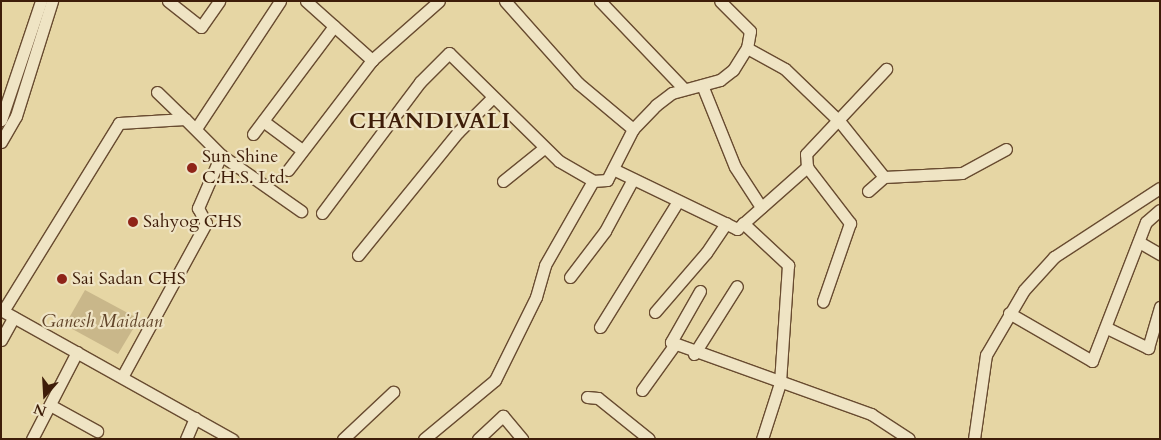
<!DOCTYPE html>
<style>
body{margin:0}
#map{position:relative;width:1161px;height:440px;overflow:hidden;background:#e6d6a4;font-family:Cardo,serif}
div>[style]{position:absolute}
.green>*{inset:0;background:#c9b78a}
.roads{filter:drop-shadow(1px 0 #684b30) drop-shadow(-1px 0 #684b30) drop-shadow(0 1px #684b30) drop-shadow(0 -1px #684b30)}
.minor>*{height:11px;margin:-5.5px;padding:0 5.5px;transform-origin:5.5px;border-radius:5.5px;background:#efe4c4}
.dots>*{width:14px;height:14px;translate:-50% -50%;box-sizing:border-box;border:2px solid #efe4c4;border-radius:50%}
span{translate:-50% -50%;white-space:nowrap;text-align:center;line-height:1.15;-webkit-text-stroke:4.5px #efe4c4;paint-order:stroke}
.poi-label{font-size:18px;color:#3e1d09}
.left{translate:0 -50%;text-align:left}
.park-label{font-size:18px;color:#614429;font-style:italic}
.district-label{font-size:22px;color:#3e1d09;font-weight:700;letter-spacing:1px}
.frame{position:absolute;inset:0;border:2px solid #3e1d09;pointer-events:none}
.north{position:absolute;left:20px;top:370px;width:50px;height:50px;-webkit-text-stroke:4px #efe4c4;paint-order:stroke;rotate:199deg;font-size:14px;font-weight:700;line-height:20px;text-align:center;color:#3e1d09}
.north::after{content:'';display:block;margin:auto;width:18px;height:22px;background:#3e1d09;clip-path:polygon(50% 0,100% 100%,50% 72%,0 100%)}
</style>
<div id="map">
<div class="green">
<div style="clip-path:polygon(85px 290px,139px 319px,118px 354px,65px 325px)"></div>
</div>
<div class="roads">
<div class="minor">
<div style="left:168px;top:1px;width:42px;rotate:38.2deg"></div>
<div style="left:201px;top:27px;width:32px;rotate:-55deg"></div>
<div style="left:306px;top:1px;width:89px;rotate:41.8deg"></div>
<div style="left:505px;top:1px;width:110px;rotate:48.3deg"></div>
<div style="left:578px;top:83px;width:72px;rotate:39.9deg"></div>
<div style="left:600px;top:1px;width:120px;rotate:46.3deg"></div>
<div style="left:747px;top:48px;width:43px;rotate:28.9deg"></div>
<div style="left:785px;top:69px;width:76px;rotate:43.9deg"></div>
<div style="left:840px;top:122px;width:70px;rotate:51.3deg"></div>
<div style="left:702px;top:85px;width:88px;rotate:68.1deg"></div>
<div style="left:735px;top:167px;width:48px;rotate:57deg"></div>
<div style="left:157px;top:92px;width:39px;rotate:44deg"></div>
<div style="left:1px;top:120px;width:126px;rotate:-71.4deg"></div>
<div style="left:263px;top:121px;width:49px;rotate:36.6deg"></div>
<div style="left:197px;top:127px;width:151px;rotate:-56.6deg"></div>
<div style="left:253px;top:134px;width:135px;rotate:-53.1deg"></div>
<div style="left:1px;top:142px;width:30px;rotate:-60deg"></div>
<div style="left:16px;top:116px;width:121px;rotate:-72.6deg"></div>
<div style="left:221px;top:155px;width:98px;rotate:35deg"></div>
<div style="left:807px;top:167px;width:71px;rotate:52.5deg"></div>
<div style="left:850px;top:223px;width:83px;rotate:109.1deg"></div>
<div style="left:613px;top:169px;width:138px;rotate:25.8deg"></div>
<div style="left:737px;top:229px;width:94px;rotate:-41.5deg"></div>
<div style="left:807px;top:167px;width:13px;rotate:-94deg"></div>
<div style="left:806px;top:154px;width:117px;rotate:-46.7deg"></div>
<div style="left:288px;top:170px;width:138px;rotate:-52.6deg"></div>
<div style="left:372px;top:60px;width:89px;rotate:-41.4deg"></div>
<div style="left:503px;top:181px;width:53px;rotate:-38.8deg"></div>
<div style="left:868px;top:191px;width:21px;rotate:-41deg"></div>
<div style="left:884px;top:177px;width:78px;rotate:-2.9deg"></div>
<div style="left:962px;top:173px;width:50px;rotate:-28.6deg"></div>
<div style="left:322px;top:213px;width:164px;rotate:-53.2deg"></div>
<div style="left:420px;top:82px;width:41px;rotate:-45deg"></div>
<div style="left:449px;top:53px;width:154px;rotate:44.5deg"></div>
<div style="left:559px;top:161px;width:39px;rotate:30deg"></div>
<div style="left:593px;top:181px;width:14px;rotate:-4deg"></div>
<div style="left:607px;top:180px;width:57px;rotate:-63deg"></div>
<div style="left:633px;top:129px;width:33px;rotate:-46deg"></div>
<div style="left:656px;top:105px;width:20px;rotate:-37deg"></div>
<div style="left:672px;top:93px;width:50px;rotate:-15.2deg"></div>
<div style="left:720px;top:80px;width:16px;rotate:-38deg"></div>
<div style="left:733px;top:70px;width:26px;rotate:-58deg"></div>
<div style="left:747px;top:48px;width:17px;rotate:-80deg"></div>
<div style="left:750px;top:31px;width:42px;rotate:-135deg"></div>
<div style="left:743px;top:223px;width:62px;rotate:43deg"></div>
<div style="left:788px;top:265px;width:118px;rotate:93.9deg"></div>
<div style="left:780px;top:383px;width:59px;rotate:107.8deg"></div>
<div style="left:1139px;top:242px;width:24px;rotate:30deg"></div>
<div style="left:358px;top:255px;width:159px;rotate:-50.9deg"></div>
<div style="left:458px;top:132px;width:49px;rotate:-45deg"></div>
<div style="left:570px;top:277px;width:58px;rotate:-52.7deg"></div>
<div style="left:605px;top:231px;width:59px;rotate:-61.7deg"></div>
<div style="left:700px;top:291px;width:59px;rotate:119.6deg"></div>
<div style="left:671px;top:342px;width:213px;rotate:19.8deg"></div>
<div style="left:871px;top:414px;width:45px;rotate:33.3deg"></div>
<div style="left:1px;top:310px;width:265px;rotate:29.2deg"></div>
<div style="left:3px;top:311px;width:221px;rotate:-58.3deg"></div>
<div style="left:119px;top:123px;width:66px;rotate:-3.5deg"></div>
<div style="left:185px;top:119px;width:51px;rotate:45deg"></div>
<div style="left:221px;top:155px;width:58px;rotate:113.5deg"></div>
<div style="left:198px;top:208px;width:17px;rotate:62deg"></div>
<div style="left:206px;top:223px;width:175px;rotate:118.6deg"></div>
<div style="left:655px;top:312px;width:78px;rotate:-49.2deg"></div>
<div style="left:706px;top:253px;width:36px;rotate:-56deg"></div>
<div style="left:1009px;top:313px;width:96px;rotate:30deg"></div>
<div style="left:1092px;top:361px;width:149px;rotate:-68.8deg"></div>
<div style="left:1146px;top:222px;width:18px;rotate:-41deg"></div>
<div style="left:600px;top:327px;width:148px;rotate:-58.2deg"></div>
<div style="left:1107px;top:328px;width:46px;rotate:26deg"></div>
<div style="left:1148px;top:348px;width:43px;rotate:-73.7deg"></div>
<div style="left:1px;top:340px;width:26px;rotate:-61deg"></div>
<div style="left:694px;top:354px;width:80px;rotate:-57.7deg"></div>
<div style="left:642px;top:390px;width:57px;rotate:-54.3deg"></div>
<div style="left:587px;top:397px;width:11px;rotate:5deg"></div>
<div style="left:598px;top:398px;width:65px;rotate:38.8deg"></div>
<div style="left:50px;top:405px;width:54px;rotate:29deg"></div>
<div style="left:32px;top:439px;width:98px;rotate:-62.7deg"></div>
<div style="left:186px;top:439px;width:23px;rotate:-67deg"></div>
<div style="left:343px;top:439px;width:69px;rotate:-43.2deg"></div>
<div style="left:424px;top:439px;width:92px;rotate:-39.7deg"></div>
<div style="left:495px;top:380px;width:93px;rotate:-63.7deg"></div>
<div style="left:536px;top:297px;width:33px;rotate:-74deg"></div>
<div style="left:545px;top:265px;width:97px;rotate:-60.3deg"></div>
<div style="left:478px;top:439px;width:34px;rotate:-43deg"></div>
<div style="left:503px;top:416px;width:30px;rotate:50deg"></div>
<div style="left:974px;top:439px;width:85px;rotate:-81.9deg"></div>
<div style="left:986px;top:355px;width:75px;rotate:-59.7deg"></div>
<div style="left:1024px;top:290px;width:45px;rotate:-47.7deg"></div>
<div style="left:1054px;top:257px;width:126px;rotate:-33.1deg"></div>
</div>
</div>
<div class="dots">
<div style="left:192px;top:168px;background:#8f2418"></div>
<div style="left:133px;top:222px;background:#8f2418"></div>
<div style="left:62px;top:279px;background:#8f2418"></div>
</div>
<div class="poi-label">
<span class="left" style="left:202px;top:168px">Sun Shine<br>C.H.S. Ltd.</span>
<span class="left" style="left:143px;top:222px">Sahyog CHS</span>
<span class="left" style="left:72px;top:279px">Sai Sadan CHS</span>
</div>
<div class="park-label">
<span style="left:102px;top:322px">Ganesh Maidaan</span>
</div>
<div class="district-label">
<span style="left:430px;top:122px">CHANDIVALI</span>
</div>
<div class="frame"></div>
<div class="north">N</div>
</div>
